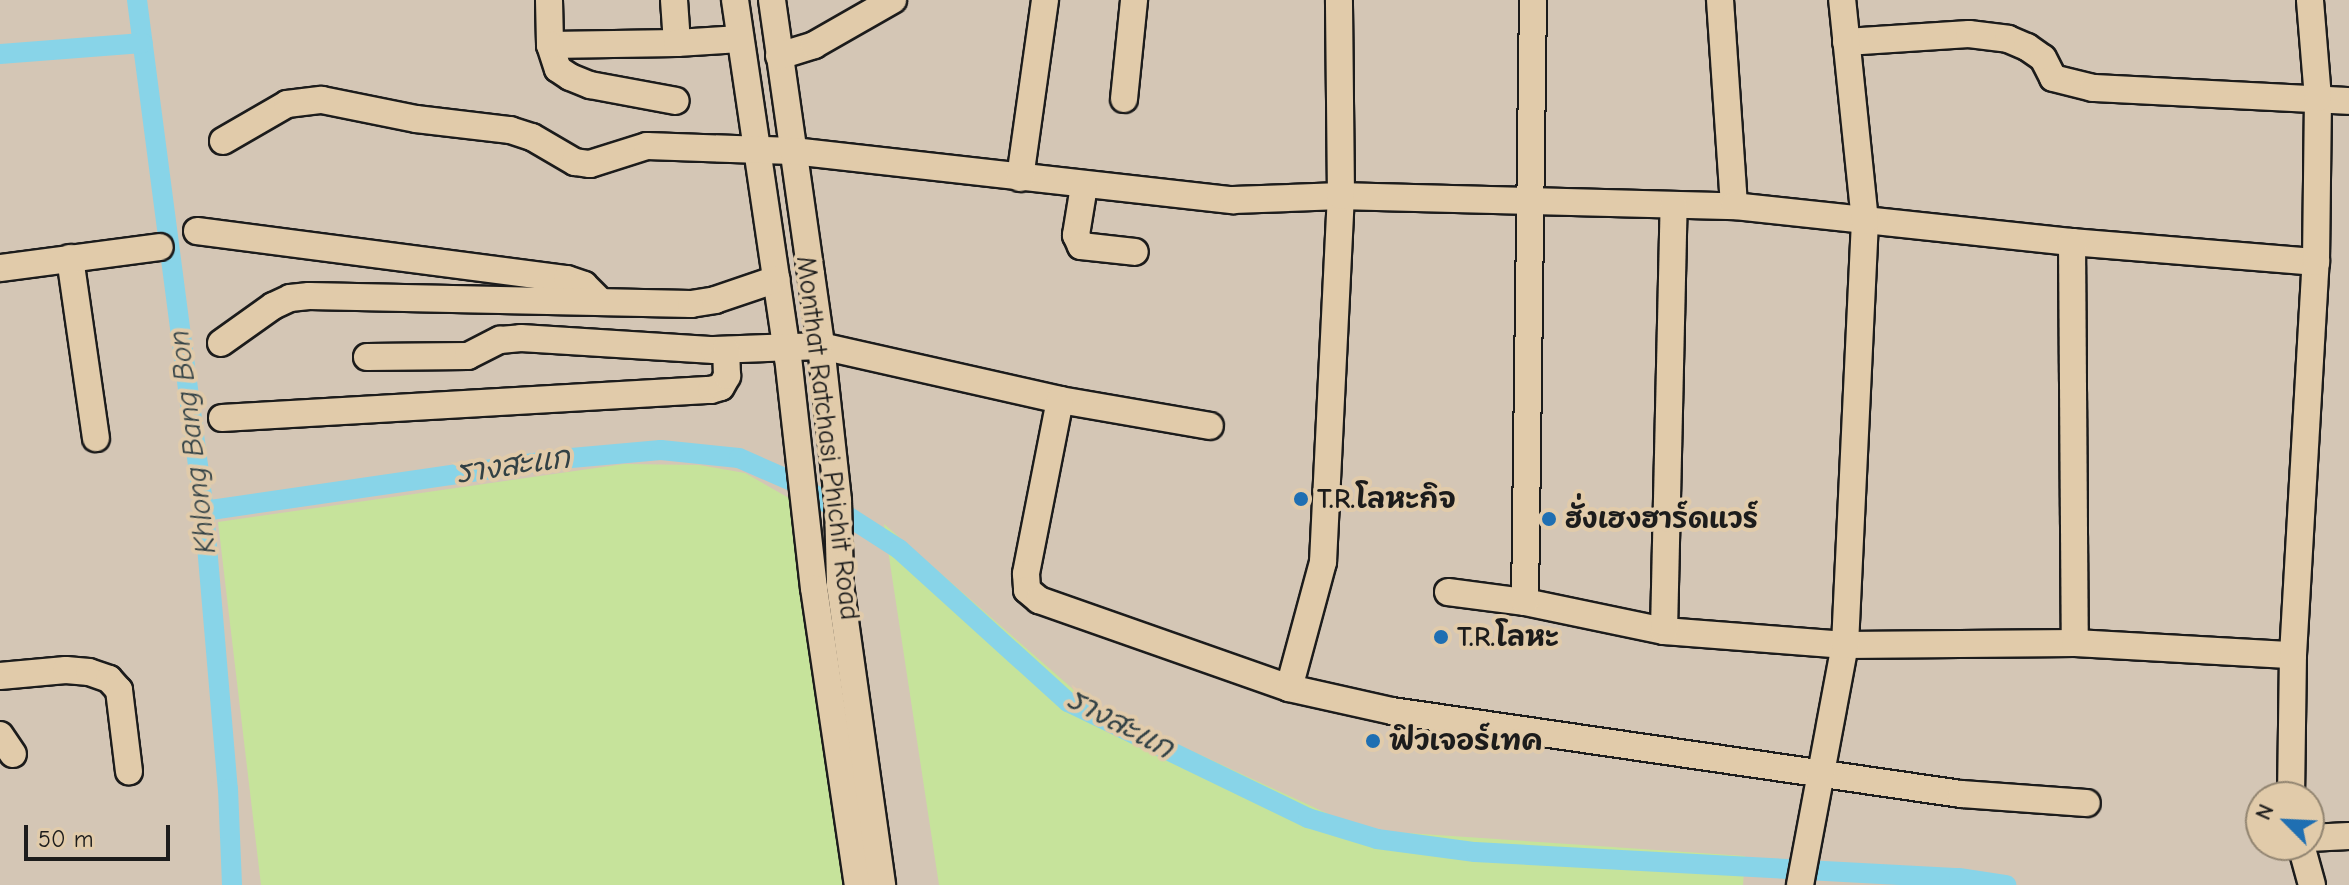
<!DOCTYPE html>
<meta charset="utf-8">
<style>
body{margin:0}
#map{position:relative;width:2349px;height:885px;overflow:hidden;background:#d4c6b5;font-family:"Comic Neue","Playpen Sans Thai",sans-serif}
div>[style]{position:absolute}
.green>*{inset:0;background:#c6e39b}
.canal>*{height:20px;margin:-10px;padding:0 10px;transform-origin:10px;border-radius:10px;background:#88d4e8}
.roads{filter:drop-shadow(2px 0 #1c1c1c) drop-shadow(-2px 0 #1c1c1c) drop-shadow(0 2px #1c1c1c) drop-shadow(0 -2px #1c1c1c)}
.minor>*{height:26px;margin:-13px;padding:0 13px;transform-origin:13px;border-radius:13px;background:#e1cbaa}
.dots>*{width:22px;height:22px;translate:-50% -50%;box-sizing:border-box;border:4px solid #e1cbaa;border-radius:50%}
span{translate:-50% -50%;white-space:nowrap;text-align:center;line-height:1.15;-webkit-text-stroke:8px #e1cbaa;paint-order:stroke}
.street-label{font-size:28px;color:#1c1c1c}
.poi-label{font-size:28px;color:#1c1c1c;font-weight:700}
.left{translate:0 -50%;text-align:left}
.water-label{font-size:30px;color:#324145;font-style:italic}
.north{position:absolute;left:2245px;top:781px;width:80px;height:80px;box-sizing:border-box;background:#e1cbaa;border:2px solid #928571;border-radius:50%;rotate:294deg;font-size:22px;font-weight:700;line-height:32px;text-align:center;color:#1c1c1c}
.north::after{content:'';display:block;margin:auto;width:28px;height:36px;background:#1f6fb2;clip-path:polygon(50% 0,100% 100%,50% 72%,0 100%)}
.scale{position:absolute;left:24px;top:825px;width:146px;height:36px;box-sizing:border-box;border:4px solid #1c1c1c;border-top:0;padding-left:10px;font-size:24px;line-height:28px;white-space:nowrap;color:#1c1c1c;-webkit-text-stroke:6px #e1cbaa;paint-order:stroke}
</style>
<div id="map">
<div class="green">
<div style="clip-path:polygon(624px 464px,699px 465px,745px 473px,796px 502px,847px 885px,261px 885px,218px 522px)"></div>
<div style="clip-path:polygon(884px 524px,1090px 704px,1363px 830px,1745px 856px,1743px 885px,939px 885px)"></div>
</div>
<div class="canal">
<div style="left:137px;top:0;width:515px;rotate:82.53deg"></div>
<div style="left:204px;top:511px;width:279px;rotate:85.1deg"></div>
<div style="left:228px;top:789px;width:96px;rotate:87.6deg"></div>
<div style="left:0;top:54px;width:143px;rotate:-4.4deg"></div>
<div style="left:204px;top:511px;width:360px;rotate:-8.3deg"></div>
<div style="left:560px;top:459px;width:101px;rotate:-5.1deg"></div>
<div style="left:661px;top:450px;width:78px;rotate:5.9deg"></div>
<div style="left:739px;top:458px;width:62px;rotate:23.7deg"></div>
<div style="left:796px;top:483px;width:122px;rotate:32.7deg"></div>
<div style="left:899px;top:549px;width:228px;rotate:42.2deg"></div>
<div style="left:1068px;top:702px;width:267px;rotate:25.8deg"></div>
<div style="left:1308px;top:818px;width:72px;rotate:16.9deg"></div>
<div style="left:1377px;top:839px;width:99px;rotate:7.6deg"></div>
<div style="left:1475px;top:852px;width:485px;rotate:3.1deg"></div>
<div style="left:1959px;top:878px;width:48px;rotate:8.5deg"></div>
</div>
<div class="roads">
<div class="minor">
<div style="left:549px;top:0;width:45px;rotate:88.7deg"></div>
<div style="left:550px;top:45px;width:127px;rotate:-0.9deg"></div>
<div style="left:674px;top:0;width:43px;rotate:86deg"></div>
<div style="left:677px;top:43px;width:63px;rotate:-3.6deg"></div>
<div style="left:735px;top:0;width:361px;rotate:81.6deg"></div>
<div style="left:788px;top:357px;width:232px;rotate:83.6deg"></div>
<div style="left:814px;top:588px;width:300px;rotate:81.6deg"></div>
<div style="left:772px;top:0;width:349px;rotate:81.9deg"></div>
<div style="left:821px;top:346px;width:156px;rotate:83.7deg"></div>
<div style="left:838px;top:501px;width:84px;rotate:88.6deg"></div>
<div style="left:840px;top:585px;width:303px;rotate:82deg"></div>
<div style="left:1720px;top:0;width:206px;rotate:86.1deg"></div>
<div style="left:1846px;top:42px;width:123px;rotate:-3.7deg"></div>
<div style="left:1969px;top:34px;width:39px;rotate:7deg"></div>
<div style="left:2008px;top:39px;width:21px;rotate:23deg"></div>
<div style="left:2027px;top:47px;width:19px;rotate:35deg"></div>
<div style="left:2043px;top:58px;width:22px;rotate:63deg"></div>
<div style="left:2053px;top:78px;width:41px;rotate:14deg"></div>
<div style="left:2093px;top:88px;width:256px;rotate:2.9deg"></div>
<div style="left:550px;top:45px;width:25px;rotate:72deg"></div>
<div style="left:558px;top:69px;width:14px;rotate:34deg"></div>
<div style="left:570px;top:77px;width:22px;rotate:22deg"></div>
<div style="left:590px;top:85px;width:87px;rotate:10.5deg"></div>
<div style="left:779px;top:56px;width:37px;rotate:-17deg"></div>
<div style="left:814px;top:45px;width:91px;rotate:-29.7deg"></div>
<div style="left:1124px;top:99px;width:100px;rotate:-84.2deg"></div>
<div style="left:223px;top:141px;width:74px;rotate:-30deg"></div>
<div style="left:287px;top:104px;width:35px;rotate:-7deg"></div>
<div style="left:322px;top:100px;width:96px;rotate:11.4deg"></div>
<div style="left:416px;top:119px;width:95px;rotate:6.7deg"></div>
<div style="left:510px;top:130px;width:23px;rotate:18deg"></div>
<div style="left:532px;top:137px;width:50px;rotate:30.2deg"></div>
<div style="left:575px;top:162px;width:15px;rotate:8deg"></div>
<div style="left:590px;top:164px;width:60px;rotate:-17.5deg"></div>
<div style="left:647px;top:146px;width:146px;rotate:2deg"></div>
<div style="left:793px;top:151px;width:443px;rotate:6.4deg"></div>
<div style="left:1233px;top:200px;width:108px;rotate:-2.1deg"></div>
<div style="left:1341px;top:196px;width:393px;rotate:1.5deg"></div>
<div style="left:1734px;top:206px;width:340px;rotate:6.1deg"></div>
<div style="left:2072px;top:242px;width:245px;rotate:4.7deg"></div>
<div style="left:1020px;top:178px;width:180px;rotate:-82deg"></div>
<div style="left:1084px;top:186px;width:50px;rotate:99.3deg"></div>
<div style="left:1076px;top:235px;width:12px;rotate:66deg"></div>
<div style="left:1081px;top:246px;width:54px;rotate:6.3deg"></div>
<div style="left:197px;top:231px;width:373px;rotate:7.4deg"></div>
<div style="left:567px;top:279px;width:18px;rotate:19deg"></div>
<div style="left:584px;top:285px;width:23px;rotate:45deg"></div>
<div style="left:2072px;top:242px;width:401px;rotate:89.6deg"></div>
<div style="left:70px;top:258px;width:182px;rotate:81.8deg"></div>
<div style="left:0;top:268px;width:161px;rotate:-7.5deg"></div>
<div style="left:221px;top:343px;width:64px;rotate:-35.4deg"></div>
<div style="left:273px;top:306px;width:19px;rotate:-25deg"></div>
<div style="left:290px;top:298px;width:19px;rotate:-6deg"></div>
<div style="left:309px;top:296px;width:382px;rotate:1.2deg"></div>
<div style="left:691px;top:304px;width:24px;rotate:-9deg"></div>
<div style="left:715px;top:300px;width:65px;rotate:-18.7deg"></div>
<div style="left:367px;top:357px;width:101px;rotate:-0.6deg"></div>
<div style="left:468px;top:356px;width:36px;rotate:-27deg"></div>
<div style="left:500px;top:340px;width:21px;rotate:-5deg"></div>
<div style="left:521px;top:338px;width:193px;rotate:3.6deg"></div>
<div style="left:714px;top:350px;width:107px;rotate:-2.1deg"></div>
<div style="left:821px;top:346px;width:245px;rotate:12.7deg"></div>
<div style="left:1060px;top:400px;width:152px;rotate:9.8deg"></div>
<div style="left:1060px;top:400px;width:177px;rotate:101.1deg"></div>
<div style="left:1026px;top:574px;width:16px;rotate:86deg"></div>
<div style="left:1027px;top:590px;width:16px;rotate:40deg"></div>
<div style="left:1039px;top:600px;width:265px;rotate:19.4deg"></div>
<div style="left:1289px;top:688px;width:106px;rotate:12.6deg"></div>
<div style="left:1392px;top:711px;width:575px;rotate:8.3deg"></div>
<div style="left:1961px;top:794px;width:126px;rotate:4.1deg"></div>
<div style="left:222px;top:418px;width:490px;rotate:-3.3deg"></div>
<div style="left:711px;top:390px;width:10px;rotate:-17deg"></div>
<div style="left:721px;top:387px;width:13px;rotate:-61deg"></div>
<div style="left:727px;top:376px;width:26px;rotate:-92deg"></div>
<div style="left:1448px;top:592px;width:78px;rotate:7.4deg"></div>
<div style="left:1525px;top:602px;width:142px;rotate:11.8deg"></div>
<div style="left:1664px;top:631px;width:182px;rotate:4.4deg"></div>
<div style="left:1845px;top:645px;width:230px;rotate:-0.5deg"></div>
<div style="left:2075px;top:643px;width:218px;rotate:3.2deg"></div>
<div style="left:1525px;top:602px;width:602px;rotate:-89.24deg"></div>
<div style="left:1664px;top:631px;width:425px;rotate:-88.7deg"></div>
<div style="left:0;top:676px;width:66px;rotate:-5.2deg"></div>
<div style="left:66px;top:670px;width:23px;rotate:5deg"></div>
<div style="left:89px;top:672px;width:21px;rotate:19deg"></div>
<div style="left:109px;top:679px;width:15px;rotate:48deg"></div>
<div style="left:119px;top:690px;width:82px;rotate:83deg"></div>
<div style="left:1289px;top:688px;width:131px;rotate:-74.9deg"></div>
<div style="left:1323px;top:562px;width:366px;rotate:-87.2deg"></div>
<div style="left:1341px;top:196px;width:196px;rotate:-90.6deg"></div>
<div style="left:0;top:735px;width:23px;rotate:56deg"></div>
<div style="left:2291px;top:797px;width:142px;rotate:-89.2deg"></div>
<div style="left:2293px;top:655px;width:394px;rotate:-86.7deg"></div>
<div style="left:2316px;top:262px;width:164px;rotate:-89.3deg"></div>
<div style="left:2318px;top:98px;width:98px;rotate:-94.7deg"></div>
<div style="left:2309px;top:838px;width:40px;rotate:-2.9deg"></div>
<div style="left:2301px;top:845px;width:41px;rotate:74.6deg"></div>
<div style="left:1800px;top:885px;width:244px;rotate:-79.4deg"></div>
<div style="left:1845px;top:645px;width:424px;rotate:-87.3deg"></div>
<div style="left:1865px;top:221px;width:222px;rotate:-95.9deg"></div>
</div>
</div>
<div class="dots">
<div style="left:1301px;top:499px;background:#1f6fb2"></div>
<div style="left:1549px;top:519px;background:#1f6fb2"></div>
<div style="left:1441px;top:637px;background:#1f6fb2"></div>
<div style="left:1373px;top:741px;background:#1f6fb2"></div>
</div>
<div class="street-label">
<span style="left:828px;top:438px;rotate:83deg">Monthat Ratchasi Phichit Road</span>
</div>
<div class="poi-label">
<span class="left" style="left:1317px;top:499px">T.R.โลหะกิจ</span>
<span class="left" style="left:1565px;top:519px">ฮั่งเฮงฮาร์ดแวร์</span>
<span class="left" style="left:1457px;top:637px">T.R.โลหะ</span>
<span class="left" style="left:1389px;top:741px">ฟิวเจอร์เทค</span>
</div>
<div class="water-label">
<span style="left:193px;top:442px;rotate:-97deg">Khlong Bang Bon</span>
<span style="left:513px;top:466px;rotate:-8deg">รางสะแก</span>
<span style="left:1120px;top:724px;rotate:28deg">รางสะแก</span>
</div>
<div class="north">N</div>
<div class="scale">50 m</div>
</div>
